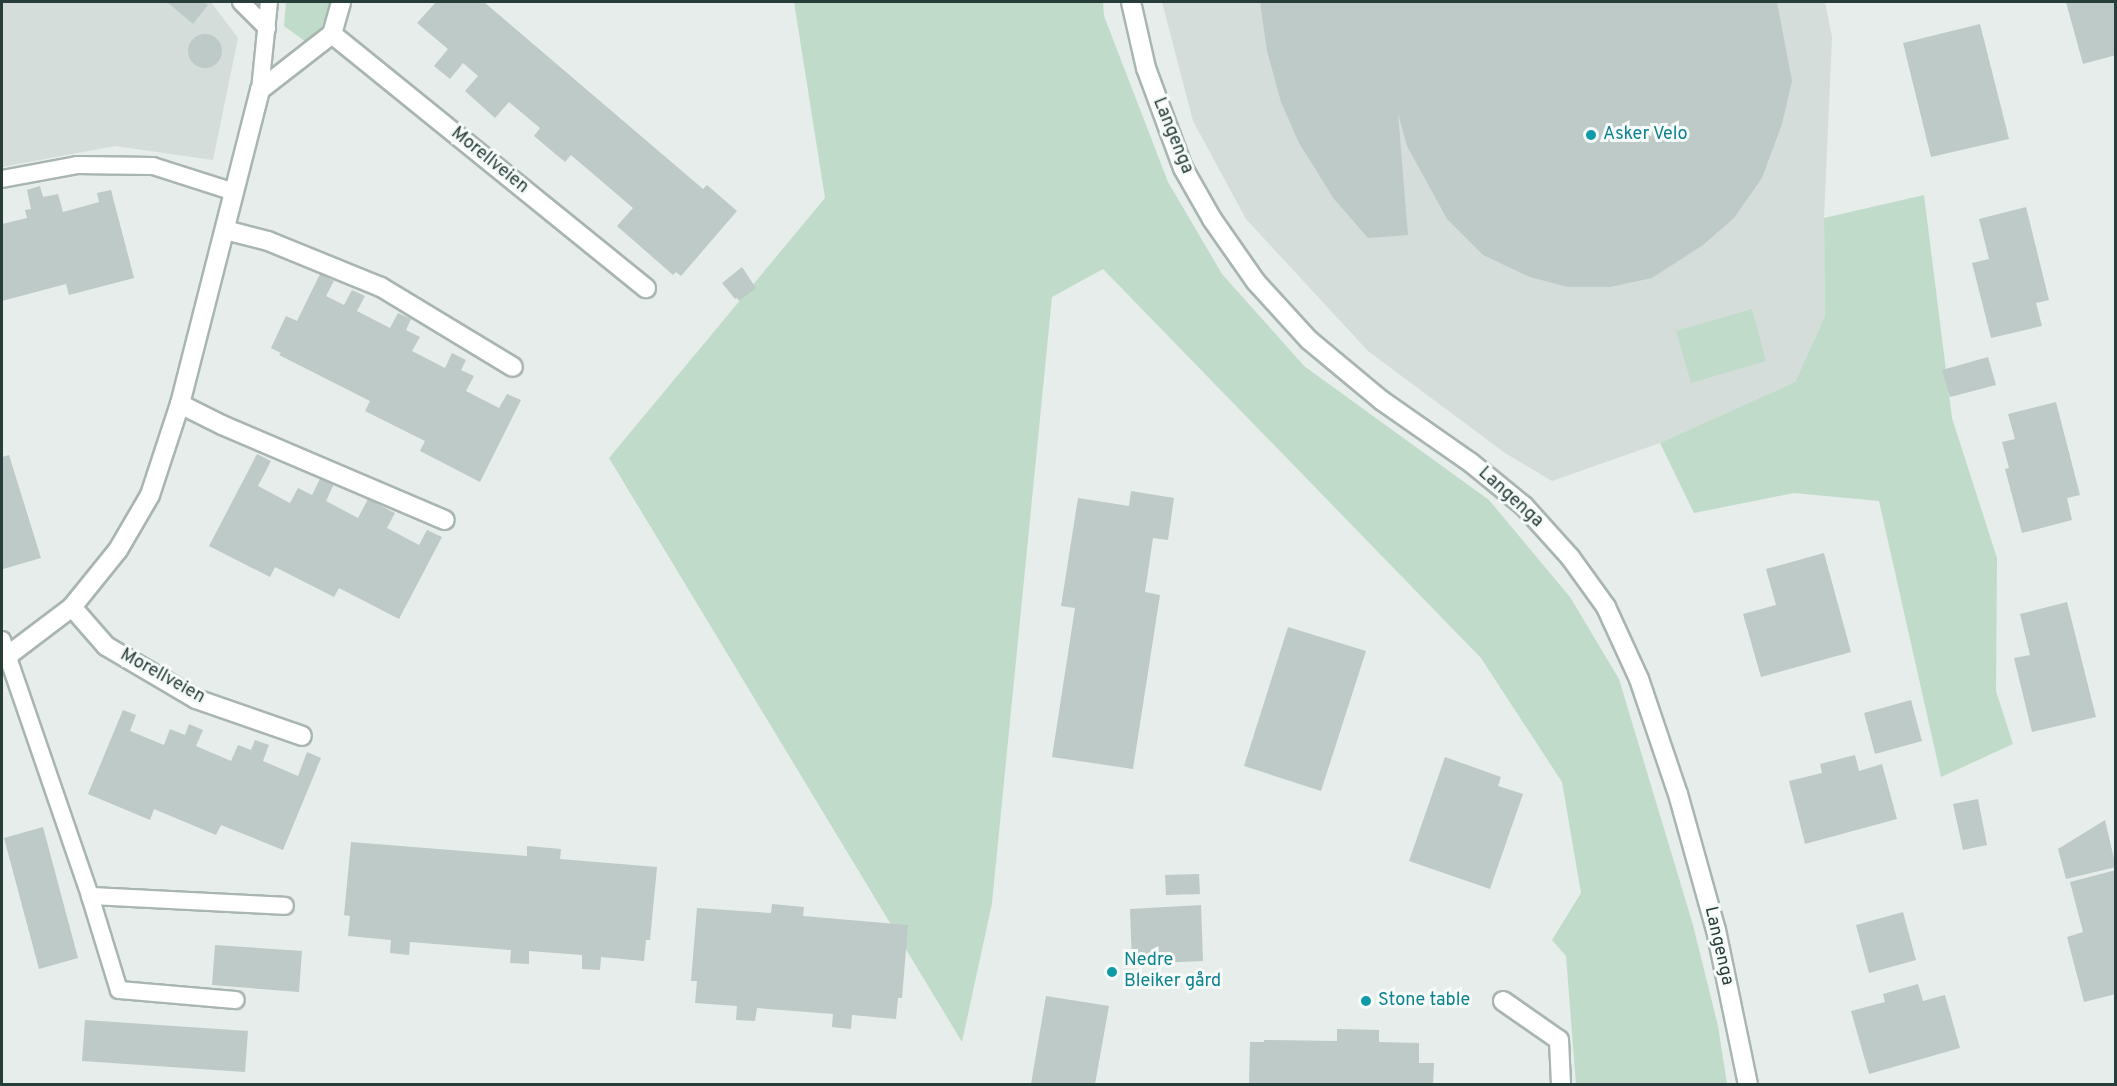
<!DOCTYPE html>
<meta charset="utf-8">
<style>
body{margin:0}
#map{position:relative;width:2117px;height:1086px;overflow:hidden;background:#e6edea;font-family:Overpass,sans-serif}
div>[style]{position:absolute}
.built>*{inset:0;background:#d4ddd9}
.green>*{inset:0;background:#c1dbca}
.building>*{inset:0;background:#becac7}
.round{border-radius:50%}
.roads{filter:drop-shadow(2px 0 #a9b5b1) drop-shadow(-2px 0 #a9b5b1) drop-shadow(0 2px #a9b5b1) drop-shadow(0 -2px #a9b5b1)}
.service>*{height:16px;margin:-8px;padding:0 8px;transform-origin:8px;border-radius:8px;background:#fff}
.minor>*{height:18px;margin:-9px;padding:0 9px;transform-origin:9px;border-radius:9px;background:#fff}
.secondary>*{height:18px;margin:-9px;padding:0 9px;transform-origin:9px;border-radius:9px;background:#fff}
.dots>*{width:16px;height:16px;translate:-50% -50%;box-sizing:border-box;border:3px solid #f6faf8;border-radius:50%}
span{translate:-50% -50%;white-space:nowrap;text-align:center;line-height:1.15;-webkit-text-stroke:6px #f6faf8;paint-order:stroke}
.culture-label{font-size:18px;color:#0d838f}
.left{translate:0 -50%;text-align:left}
.street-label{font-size:18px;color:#263d39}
.frame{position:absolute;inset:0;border:3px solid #263d39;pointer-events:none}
</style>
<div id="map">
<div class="built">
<div style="clip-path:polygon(2px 2px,211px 2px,238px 38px,213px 160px,115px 146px,2px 167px)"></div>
<div style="clip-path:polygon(1162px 2px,1825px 2px,1832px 37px,1824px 218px,1825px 316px,1795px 382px,1660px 443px,1552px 481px,1505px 453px,1368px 351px,1246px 219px,1193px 121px)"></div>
</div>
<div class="green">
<div style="clip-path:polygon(286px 2px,331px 2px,321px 28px,306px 42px,284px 26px)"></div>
<div style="clip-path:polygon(794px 2px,1103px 2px,1104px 16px,1168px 182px,1222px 274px,1304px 366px,1489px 500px,1570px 597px,1619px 679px,1693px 925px,1718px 1026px,1727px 1084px,1576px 1084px,1566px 956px,1552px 940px,1581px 893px,1562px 782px,1481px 658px,1103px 269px,1052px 297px,992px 903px,962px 1042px,609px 458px,825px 198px)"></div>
<div style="clip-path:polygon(1924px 195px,1952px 418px,1997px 558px,1996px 691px,2013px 744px,1941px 777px,1879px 501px,1794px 493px,1694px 513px,1660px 443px,1795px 382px,1825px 316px,1824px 218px)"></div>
<div style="clip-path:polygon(1752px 309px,1766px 361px,1691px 383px,1676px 331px)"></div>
</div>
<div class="building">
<div style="clip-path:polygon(167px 2px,204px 2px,208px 5px,193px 24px)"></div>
<div style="clip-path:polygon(436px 2px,484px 2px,703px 189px,707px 185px,737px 211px,681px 276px,676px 272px,673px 275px,617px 226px,633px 208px,571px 155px,565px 162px,534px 136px,540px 128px,509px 102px,495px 118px,465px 91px,478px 76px,463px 63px,450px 79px,434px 66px,448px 49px,417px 23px)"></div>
<div style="clip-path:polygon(1260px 2px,1777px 2px,1792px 81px,1782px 124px,1762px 178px,1734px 218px,1703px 245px,1652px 278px,1610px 287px,1568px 287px,1530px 277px,1483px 255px,1447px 219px,1407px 146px,1398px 113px,1408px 235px,1368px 238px,1334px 199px,1299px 143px,1281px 102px,1267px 51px)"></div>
<div style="clip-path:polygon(2066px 2px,2116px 2px,2116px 55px,2083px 64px)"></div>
<div style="clip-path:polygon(1980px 24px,2009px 139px,1931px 157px,1903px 43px)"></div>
<div class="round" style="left:188px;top:34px;width:34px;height:34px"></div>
<div style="clip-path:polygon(40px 186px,43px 197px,58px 194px,63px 212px,99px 202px,97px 193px,111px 190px,134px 278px,69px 295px,66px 284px,2px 301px,2px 224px,27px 218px,25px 210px,31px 209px,27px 190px)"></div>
<div style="clip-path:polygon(2026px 207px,2049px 300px,2036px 303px,2042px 326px,1991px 338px,1972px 263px,1989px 259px,1979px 219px)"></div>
<div style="clip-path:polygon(742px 267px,756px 288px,739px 301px,737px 298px,735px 299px,722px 283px)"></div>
<div style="clip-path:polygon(320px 274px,334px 281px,326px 296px,344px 305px,352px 290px,365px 296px,357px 311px,390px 328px,398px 313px,411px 319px,406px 330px,420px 337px,412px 351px,445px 368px,452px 353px,466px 360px,461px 370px,474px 376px,466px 391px,499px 408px,507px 394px,521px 400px,480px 482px,420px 451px,425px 441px,365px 411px,370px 401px,279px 355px,281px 353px,271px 348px,286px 316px,297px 321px)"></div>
<div style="clip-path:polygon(1988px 357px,1996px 385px,1950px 397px,1942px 370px)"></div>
<div style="clip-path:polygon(2056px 402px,2080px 495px,2067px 498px,2072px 520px,2022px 533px,2005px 469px,2009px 468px,2002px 442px,2015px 439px,2008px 414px)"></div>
<div style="clip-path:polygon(257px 454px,271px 461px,258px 486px,290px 503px,298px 488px,312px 495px,321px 477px,334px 484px,326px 501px,358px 518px,368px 499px,395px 513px,387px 528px,419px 545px,427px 530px,442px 537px,399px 619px,339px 588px,334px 597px,275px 567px,270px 577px,209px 546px)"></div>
<div style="clip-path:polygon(9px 455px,41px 558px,3px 569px,2px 457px)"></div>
<div style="clip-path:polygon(1131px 491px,1174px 498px,1168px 540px,1153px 538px,1145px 592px,1160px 595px,1133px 769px,1052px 757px,1075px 608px,1061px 606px,1078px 498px,1129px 506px)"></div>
<div style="clip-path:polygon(1824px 553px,1851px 652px,1761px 677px,1743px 614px,1776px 605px,1766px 569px)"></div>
<div style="clip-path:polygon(2067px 602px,2096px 717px,2032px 732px,2014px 658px,2030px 655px,2020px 614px)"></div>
<div style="clip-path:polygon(1288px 627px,1366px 651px,1321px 791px,1244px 766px)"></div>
<div style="clip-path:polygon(1911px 700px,1922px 741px,1875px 754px,1864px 713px)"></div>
<div style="clip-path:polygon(123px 710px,136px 715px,130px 731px,164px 745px,170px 729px,185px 735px,189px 724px,203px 730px,196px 746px,231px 761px,238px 745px,251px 750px,255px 740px,269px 745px,263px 761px,298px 776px,307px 752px,321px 758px,283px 850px,221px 825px,216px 835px,154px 809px,150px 820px,88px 794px)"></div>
<div style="clip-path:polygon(1855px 755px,1859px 771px,1882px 764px,1897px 819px,1805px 844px,1789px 781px,1822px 773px,1820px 764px)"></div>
<div style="clip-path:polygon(1445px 757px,1501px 777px,1498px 786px,1523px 794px,1490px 889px,1409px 861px)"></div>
<div style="clip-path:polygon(1978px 799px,1987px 845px,1963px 850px,1953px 804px)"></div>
<div style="clip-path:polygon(2105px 820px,2116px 867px,2066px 879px,2058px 849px)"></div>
<div style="clip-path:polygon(43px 827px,78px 958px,39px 969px,4px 838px)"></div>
<div style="clip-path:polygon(351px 842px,527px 856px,527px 846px,561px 849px,560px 859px,657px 867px,650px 940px,646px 940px,644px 961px,601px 957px,600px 970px,582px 969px,582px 955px,529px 951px,529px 964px,510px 963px,511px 950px,410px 942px,409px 955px,390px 953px,391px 940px,348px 936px,350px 916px,344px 915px)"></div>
<div style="clip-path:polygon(2116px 870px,2116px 994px,2084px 1002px,2067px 937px,2083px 932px,2070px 882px)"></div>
<div style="clip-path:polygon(1199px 874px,1200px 894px,1166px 895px,1165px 875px)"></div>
<div style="clip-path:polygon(772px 904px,804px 907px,803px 916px,908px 925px,902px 998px,898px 998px,896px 1019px,852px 1015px,851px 1029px,832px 1027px,833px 1014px,757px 1008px,755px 1021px,736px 1020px,737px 1006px,695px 1003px,697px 981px,691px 981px,697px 908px,771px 913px)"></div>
<div style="clip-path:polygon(1201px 905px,1203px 961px,1132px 964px,1130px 909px)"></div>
<div style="clip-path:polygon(1903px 912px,1916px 960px,1869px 973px,1856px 925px)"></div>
<div style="clip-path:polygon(215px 945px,302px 951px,299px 992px,212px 985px)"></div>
<div style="clip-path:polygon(1918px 984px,1923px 1001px,1945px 995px,1960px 1048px,1869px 1074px,1851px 1011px,1885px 1002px,1883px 994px)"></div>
<div style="clip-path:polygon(1046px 996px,1109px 1006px,1095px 1084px,1031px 1084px)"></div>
<div style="clip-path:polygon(85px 1020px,248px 1031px,245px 1072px,82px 1061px)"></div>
<div style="clip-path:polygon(1337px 1029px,1379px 1030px,1379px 1042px,1419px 1043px,1419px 1063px,1434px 1063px,1433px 1084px,1249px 1084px,1250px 1042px,1264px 1042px,1264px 1040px,1337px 1041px)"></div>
</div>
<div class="roads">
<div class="service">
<div style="left:241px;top:2px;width:37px;rotate:45deg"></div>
<div style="left:260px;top:90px;width:88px;rotate:-84.2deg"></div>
<div style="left:2px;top:179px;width:76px;rotate:-10.6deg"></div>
<div style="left:77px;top:165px;width:76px;rotate:0.8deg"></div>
<div style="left:153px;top:166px;width:85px;rotate:17.8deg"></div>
<div style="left:2px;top:640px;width:271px;rotate:71deg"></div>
<div style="left:90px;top:896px;width:195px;rotate:2.9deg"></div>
<div style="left:90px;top:896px;width:98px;rotate:72.9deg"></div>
<div style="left:119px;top:990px;width:117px;rotate:4.9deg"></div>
</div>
<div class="minor">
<div style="left:332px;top:34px;width:404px;rotate:39deg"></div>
<div style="left:225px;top:230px;width:44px;rotate:14.3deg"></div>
<div style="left:268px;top:241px;width:122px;rotate:22.2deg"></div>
<div style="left:381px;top:287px;width:154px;rotate:31.2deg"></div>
<div style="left:180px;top:404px;width:47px;rotate:26.6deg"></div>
<div style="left:222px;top:425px;width:242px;rotate:23.1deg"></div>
<div style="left:72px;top:607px;width:52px;rotate:48.9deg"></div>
<div style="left:106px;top:646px;width:104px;rotate:30.5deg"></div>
<div style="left:196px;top:699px;width:112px;rotate:19.2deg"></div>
<div style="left:2px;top:660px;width:88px;rotate:-37.1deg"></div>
<div style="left:72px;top:607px;width:73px;rotate:-51.1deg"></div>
<div style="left:118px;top:550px;width:64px;rotate:-59.8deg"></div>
<div style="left:150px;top:495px;width:96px;rotate:-71.8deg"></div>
<div style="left:180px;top:404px;width:324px;rotate:-75.7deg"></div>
<div style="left:260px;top:90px;width:91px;rotate:-37.9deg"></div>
<div style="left:332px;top:34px;width:33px;rotate:-74deg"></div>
<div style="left:1503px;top:1001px;width:68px;rotate:34.9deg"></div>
<div style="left:1559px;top:1040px;width:44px;rotate:87.4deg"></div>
</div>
<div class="secondary">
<div style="left:1131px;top:2px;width:68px;rotate:77.2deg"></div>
<div style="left:1146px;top:68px;width:107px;rotate:69.7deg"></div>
<div style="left:1183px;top:168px;width:59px;rotate:60.4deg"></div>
<div style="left:1212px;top:219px;width:77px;rotate:55.1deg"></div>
<div style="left:1256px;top:282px;width:79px;rotate:47.6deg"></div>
<div style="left:1309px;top:340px;width:94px;rotate:39.8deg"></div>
<div style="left:1381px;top:400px;width:108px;rotate:34.9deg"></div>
<div style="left:1470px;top:462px;width:70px;rotate:39.2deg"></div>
<div style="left:1524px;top:506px;width:69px;rotate:48deg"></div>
<div style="left:1570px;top:557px;width:62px;rotate:54.2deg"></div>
<div style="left:1606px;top:607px;width:79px;rotate:65.4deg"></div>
<div style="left:1639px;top:679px;width:121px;rotate:71.3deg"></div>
<div style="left:1678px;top:794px;width:141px;rotate:74.4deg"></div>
<div style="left:1716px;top:930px;width:157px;rotate:78.3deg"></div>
</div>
</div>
<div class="dots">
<div style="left:1591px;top:135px;background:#0f9aa8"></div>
<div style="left:1112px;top:972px;background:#0f9aa8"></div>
<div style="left:1366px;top:1001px;background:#0f9aa8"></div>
</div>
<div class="culture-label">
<span class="left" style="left:1603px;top:135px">Asker Velo</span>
<span class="left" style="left:1124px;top:972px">Nedre<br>Bleiker gård</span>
<span class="left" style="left:1378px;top:1001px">Stone table</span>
</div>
<div class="street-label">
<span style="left:1172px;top:136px;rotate:68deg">Langenga</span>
<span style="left:489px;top:161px;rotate:39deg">Morellveien</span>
<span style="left:1510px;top:498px;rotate:42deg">Langenga</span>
<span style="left:162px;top:677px;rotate:29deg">Morellveien</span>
<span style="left:1718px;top:946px;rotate:77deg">Langenga</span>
</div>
<div class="frame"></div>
</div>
